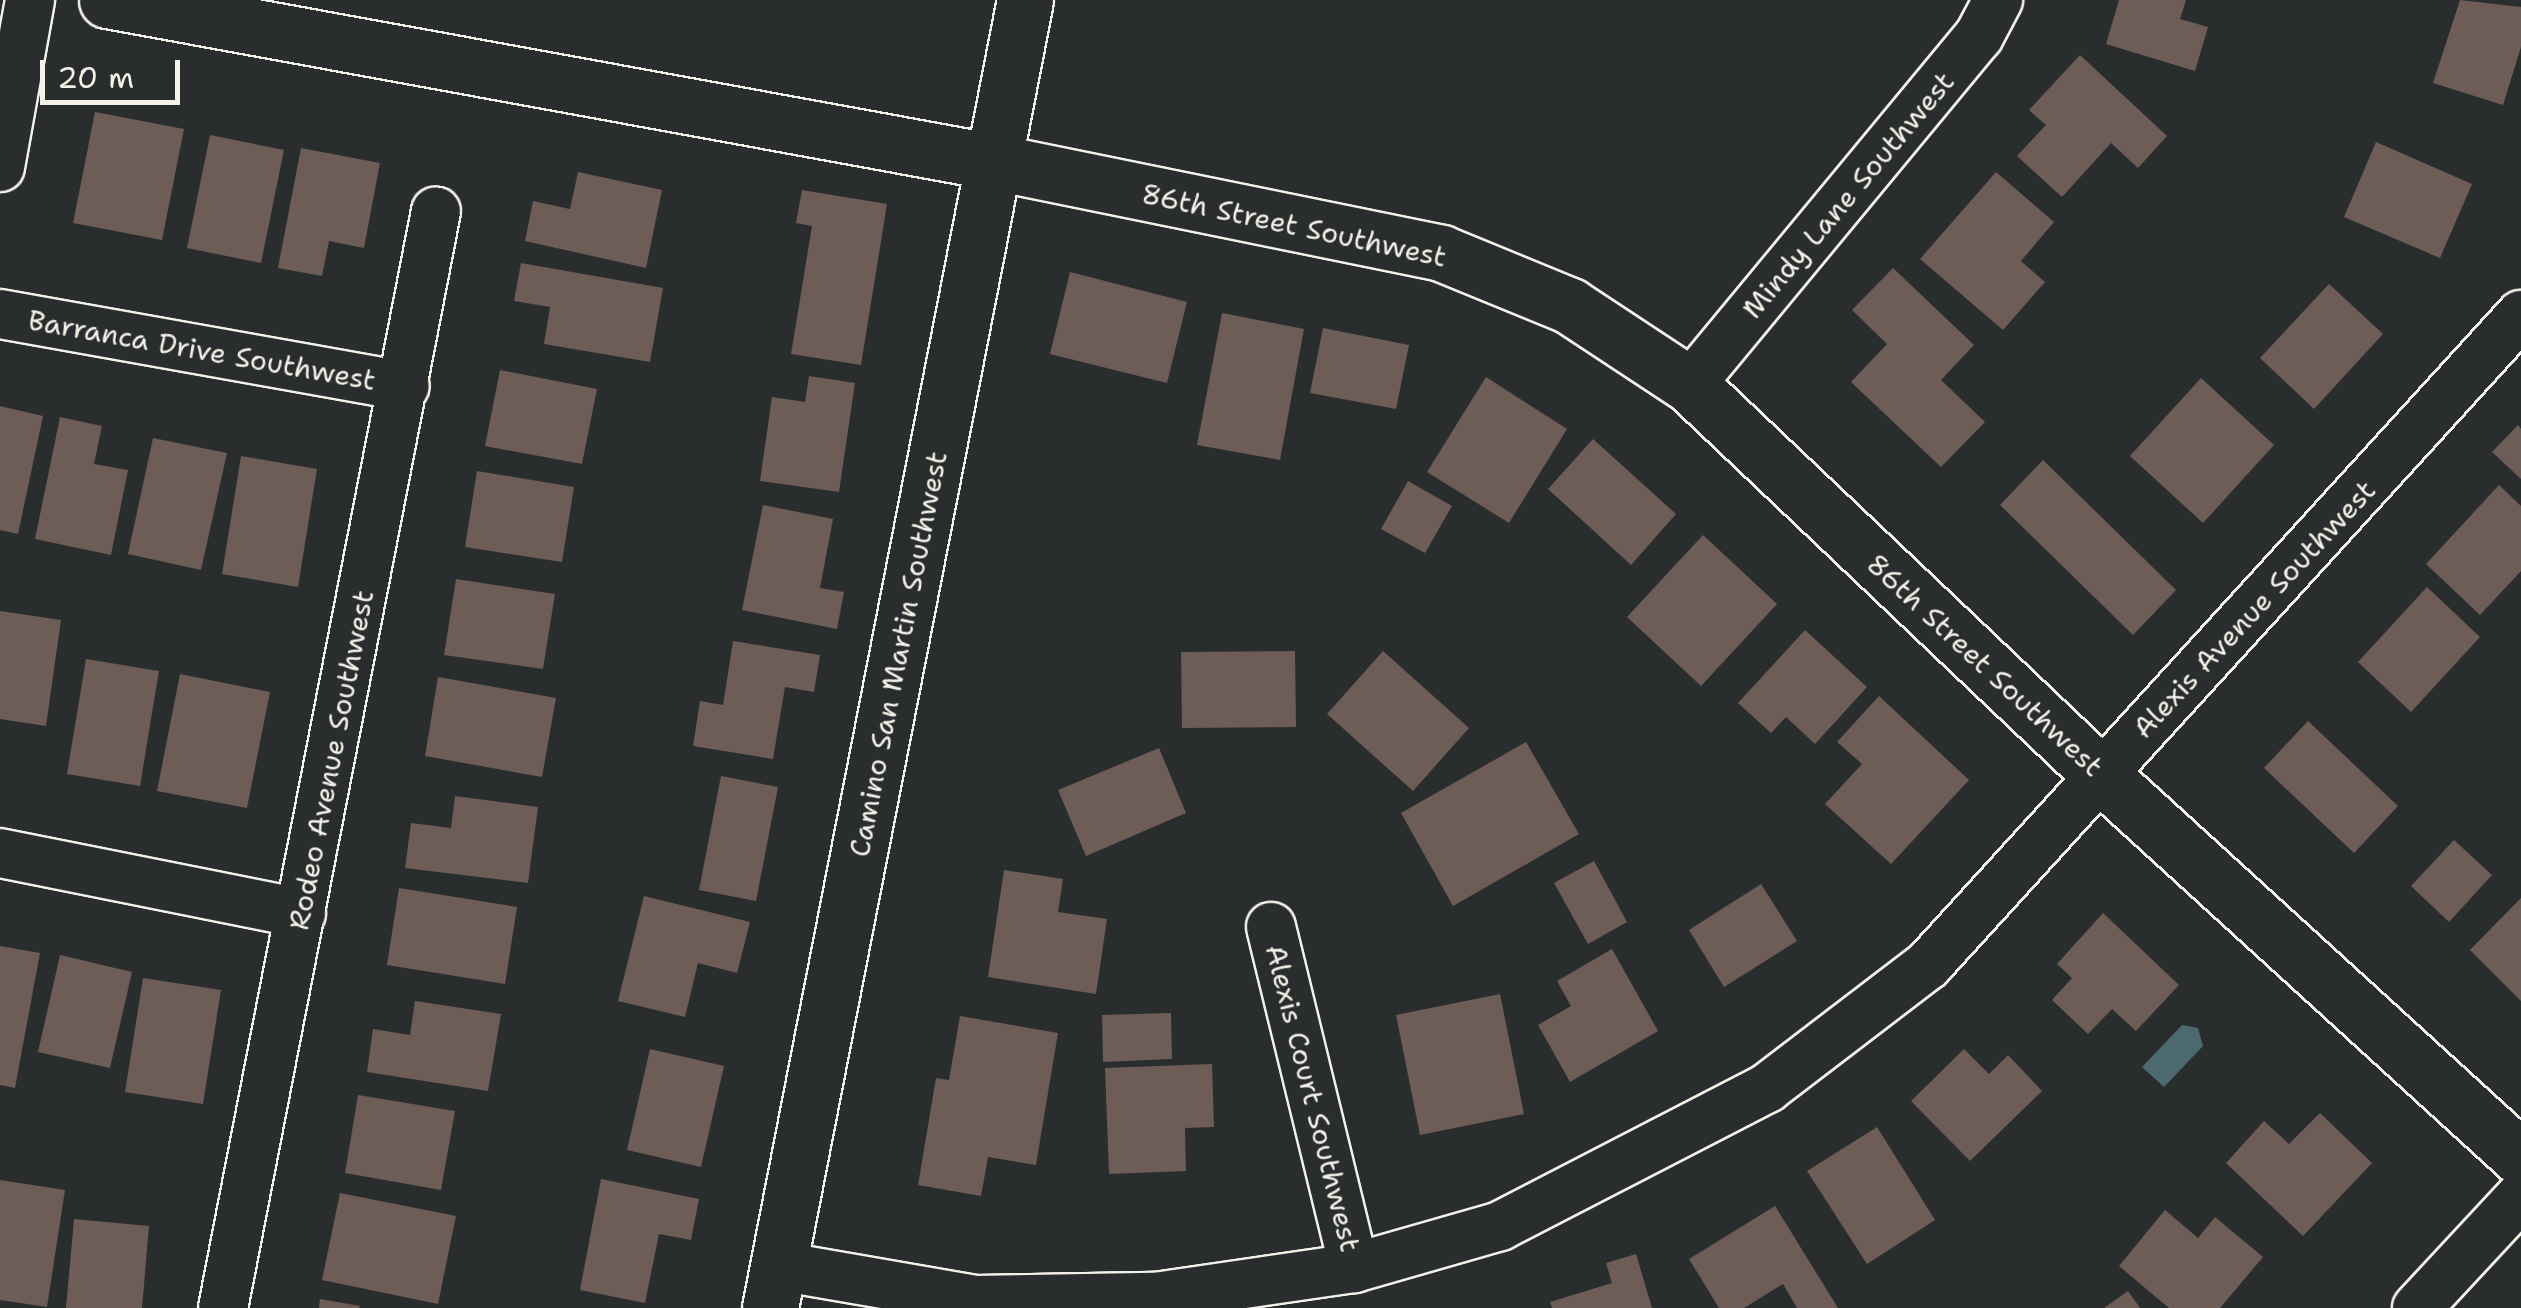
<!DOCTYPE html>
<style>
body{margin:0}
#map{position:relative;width:2521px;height:1308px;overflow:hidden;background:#2a2d2e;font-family:"Shantell Sans",sans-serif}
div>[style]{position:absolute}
.water>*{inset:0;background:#4c6970}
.building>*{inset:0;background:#6e5c56}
.roads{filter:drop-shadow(2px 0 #f4f1e8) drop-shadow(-2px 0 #f4f1e8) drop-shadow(0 2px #f4f1e8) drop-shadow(0 -2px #f4f1e8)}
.minor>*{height:48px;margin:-24px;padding:0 24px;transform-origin:24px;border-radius:24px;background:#2a2d2e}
.tertiary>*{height:55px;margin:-27.5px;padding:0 27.5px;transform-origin:27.5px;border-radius:27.5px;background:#2a2d2e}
span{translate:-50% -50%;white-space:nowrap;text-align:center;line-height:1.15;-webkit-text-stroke:8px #2a2d2e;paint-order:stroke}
.street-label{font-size:28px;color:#f4f1e8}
.scale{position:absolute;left:40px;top:60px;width:140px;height:45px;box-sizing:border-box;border:5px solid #f4f1e8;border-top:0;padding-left:12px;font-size:30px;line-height:35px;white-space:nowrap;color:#f4f1e8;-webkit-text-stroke:8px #2a2d2e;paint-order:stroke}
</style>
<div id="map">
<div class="water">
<div style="clip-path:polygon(2182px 1025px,2198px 1028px,2203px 1046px,2164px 1087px,2142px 1067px)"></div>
</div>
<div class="building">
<div style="clip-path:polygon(2119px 0,2186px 0,2180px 19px,2208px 27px,2195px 71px,2106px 44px)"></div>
<div style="clip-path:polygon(2460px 0,2521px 7px,2521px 47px,2503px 105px,2433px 83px)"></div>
<div style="clip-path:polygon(2080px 55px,2167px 136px,2138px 168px,2111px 143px,2062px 197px,2017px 156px,2046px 125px,2029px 110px)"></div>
<div style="clip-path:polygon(95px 112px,184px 129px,162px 240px,73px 223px)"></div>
<div style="clip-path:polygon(210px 135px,284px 150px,261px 263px,187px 248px)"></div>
<div style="clip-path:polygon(2376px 142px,2472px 184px,2440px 258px,2344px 217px)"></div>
<div style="clip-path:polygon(301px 148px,380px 163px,364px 248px,329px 241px,322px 276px,278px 268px)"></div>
<div style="clip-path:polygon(578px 172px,662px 190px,646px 268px,525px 241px,533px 201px,570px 209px)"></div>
<div style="clip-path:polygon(1996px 172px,2054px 222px,2021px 261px,2045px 282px,2003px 330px,1920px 259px)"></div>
<div style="clip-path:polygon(802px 190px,887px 204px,861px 365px,791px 354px,812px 226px,796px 223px)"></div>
<div style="clip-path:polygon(521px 263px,663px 288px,650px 362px,544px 344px,550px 307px,514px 301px)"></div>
<div style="clip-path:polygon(1893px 268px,1974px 345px,1941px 380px,1985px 422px,1941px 467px,1851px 382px,1887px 344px,1852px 310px)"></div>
<div style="clip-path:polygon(1070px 272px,1187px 302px,1167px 383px,1050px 354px)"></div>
<div style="clip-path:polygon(2329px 284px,2383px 334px,2314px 409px,2260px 358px)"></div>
<div style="clip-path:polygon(1222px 313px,1304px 329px,1280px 460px,1197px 445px)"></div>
<div style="clip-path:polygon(1323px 328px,1409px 345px,1396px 409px,1310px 393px)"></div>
<div style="clip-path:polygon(500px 370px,597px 389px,582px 464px,485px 446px)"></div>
<div style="clip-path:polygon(809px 376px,855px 383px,839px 492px,760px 481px,772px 397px,805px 402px)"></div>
<div style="clip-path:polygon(1486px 377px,1567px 429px,1509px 523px,1427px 472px)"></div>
<div style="clip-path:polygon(2201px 378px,2274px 445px,2203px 523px,2130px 456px)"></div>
<div style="clip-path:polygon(0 406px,43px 416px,18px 534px,0 530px)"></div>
<div style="clip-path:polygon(60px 417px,102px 426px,94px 464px,128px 470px,111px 555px,35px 539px)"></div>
<div style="clip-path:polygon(2518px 425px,2521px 429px,2521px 479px,2492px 452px)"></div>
<div style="clip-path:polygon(153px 438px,227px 453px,201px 570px,128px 554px)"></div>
<div style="clip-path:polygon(1593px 439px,1676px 514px,1631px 565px,1548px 489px)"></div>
<div style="clip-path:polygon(241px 456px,317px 469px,298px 587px,222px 574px)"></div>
<div style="clip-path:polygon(2043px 460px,2176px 590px,2133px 635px,2000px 505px)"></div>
<div style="clip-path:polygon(477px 471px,574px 487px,562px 562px,465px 547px)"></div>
<div style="clip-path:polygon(1408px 481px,1452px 506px,1425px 553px,1381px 529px)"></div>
<div style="clip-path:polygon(2499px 485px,2521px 506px,2521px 571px,2480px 615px,2426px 564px)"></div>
<div style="clip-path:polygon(763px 505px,833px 519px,820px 588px,844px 592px,837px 629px,742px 610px)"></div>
<div style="clip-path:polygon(1703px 535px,1777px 604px,1701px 686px,1627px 617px)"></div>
<div style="clip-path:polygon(456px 579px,555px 594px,543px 669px,444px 655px)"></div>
<div style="clip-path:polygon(2427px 587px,2480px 637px,2411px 712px,2358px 662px)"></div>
<div style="clip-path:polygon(0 611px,61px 620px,46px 726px,0 719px)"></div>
<div style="clip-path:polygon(1805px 630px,1867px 687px,1815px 744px,1786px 717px,1771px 733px,1738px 703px)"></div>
<div style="clip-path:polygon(733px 641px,820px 655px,814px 692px,785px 687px,773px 759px,693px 746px,700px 701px,723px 705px)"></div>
<div style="clip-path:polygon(1295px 651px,1296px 727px,1182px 728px,1181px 652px)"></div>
<div style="clip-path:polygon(1383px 651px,1469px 728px,1413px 791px,1327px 714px)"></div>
<div style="clip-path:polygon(86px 659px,159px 671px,140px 786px,67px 774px)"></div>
<div style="clip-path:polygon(180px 674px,270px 692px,247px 808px,157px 791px)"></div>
<div style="clip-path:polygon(438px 677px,556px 698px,542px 777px,425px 756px)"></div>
<div style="clip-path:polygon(1879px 696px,1969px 780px,1891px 864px,1825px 804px,1862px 764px,1837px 742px)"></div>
<div style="clip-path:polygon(2308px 721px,2398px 806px,2354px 853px,2264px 768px)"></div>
<div style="clip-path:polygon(1526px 742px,1579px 834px,1453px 906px,1401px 813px)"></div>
<div style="clip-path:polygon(1159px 748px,1186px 813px,1086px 856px,1058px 790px)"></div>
<div style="clip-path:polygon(721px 776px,778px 787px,756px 901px,699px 890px)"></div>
<div style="clip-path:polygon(455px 796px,538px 807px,528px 883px,405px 868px,411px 823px,451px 828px)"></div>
<div style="clip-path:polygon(2454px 840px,2492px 875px,2449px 922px,2411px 886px)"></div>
<div style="clip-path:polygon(1594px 861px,1627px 922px,1588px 944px,1554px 883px)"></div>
<div style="clip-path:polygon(1004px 870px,1063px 879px,1058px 912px,1107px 919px,1096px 994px,988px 977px)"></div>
<div style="clip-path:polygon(1761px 884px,1797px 941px,1724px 987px,1689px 930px)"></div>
<div style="clip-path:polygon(399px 888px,517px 907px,505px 984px,387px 965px)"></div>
<div style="clip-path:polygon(644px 896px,750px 922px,737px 973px,698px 963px,685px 1017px,618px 1001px)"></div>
<div style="clip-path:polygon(2521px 898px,2521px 1001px,2470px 950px)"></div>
<div style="clip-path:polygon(2103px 913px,2179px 985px,2136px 1031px,2112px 1009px,2088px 1034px,2052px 1000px,2072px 978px,2057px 964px)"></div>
<div style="clip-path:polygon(0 946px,40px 953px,15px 1088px,0 1085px)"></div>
<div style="clip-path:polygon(1612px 949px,1658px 1031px,1570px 1082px,1538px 1025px,1571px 1006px,1557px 981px)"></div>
<div style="clip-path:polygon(60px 955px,132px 972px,110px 1068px,38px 1052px)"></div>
<div style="clip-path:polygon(143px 978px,221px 990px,203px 1104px,125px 1092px)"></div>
<div style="clip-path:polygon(1500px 994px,1524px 1114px,1420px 1135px,1396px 1015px)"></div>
<div style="clip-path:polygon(415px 1001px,501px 1014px,488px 1091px,367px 1072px,373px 1029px,410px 1035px)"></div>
<div style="clip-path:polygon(1171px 1013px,1172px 1059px,1103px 1062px,1102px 1015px)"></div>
<div style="clip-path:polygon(960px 1016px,1058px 1033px,1036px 1165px,988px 1157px,981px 1196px,918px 1185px,936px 1078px,949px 1080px)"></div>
<div style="clip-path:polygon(650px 1049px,724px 1066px,701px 1167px,627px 1150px)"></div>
<div style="clip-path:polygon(1964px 1049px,1989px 1074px,2008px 1055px,2042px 1091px,1970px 1161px,1911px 1101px)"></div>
<div style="clip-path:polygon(1212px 1064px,1214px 1127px,1185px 1128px,1186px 1171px,1109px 1174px,1105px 1068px)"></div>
<div style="clip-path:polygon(358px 1095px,455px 1111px,441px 1190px,345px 1173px)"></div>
<div style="clip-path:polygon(2320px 1113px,2372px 1163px,2303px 1236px,2226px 1163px,2264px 1121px,2289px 1144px)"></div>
<div style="clip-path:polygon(1877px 1127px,1935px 1220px,1867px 1264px,1807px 1171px)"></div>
<div style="clip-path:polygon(601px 1179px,699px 1199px,691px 1240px,659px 1234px,645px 1303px,580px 1290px)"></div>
<div style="clip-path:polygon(0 1180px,65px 1190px,47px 1307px,0 1300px)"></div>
<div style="clip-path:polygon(340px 1193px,456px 1216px,438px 1304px,322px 1280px)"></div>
<div style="clip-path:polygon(1775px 1206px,1838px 1308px,1797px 1308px,1783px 1284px,1744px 1308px,1719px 1308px,1689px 1259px)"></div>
<div style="clip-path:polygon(2165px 1210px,2198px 1238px,2215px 1217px,2263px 1257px,2220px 1308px,2169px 1308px,2119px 1266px)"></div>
<div style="clip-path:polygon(74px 1219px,149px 1226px,142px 1308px,66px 1308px)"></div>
<div style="clip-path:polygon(1636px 1254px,1652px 1308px,1552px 1308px,1550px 1302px,1612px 1283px,1606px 1263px)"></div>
<div style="clip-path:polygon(2128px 1291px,2140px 1308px,2104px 1308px)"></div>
<div style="clip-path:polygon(320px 1299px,360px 1306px,359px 1308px,319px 1308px)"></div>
</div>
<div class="roads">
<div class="minor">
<div style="left:0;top:167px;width:170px;rotate:-79.8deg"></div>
<div style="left:0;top:314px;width:411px;rotate:10.1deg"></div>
<div style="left:1690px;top:385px;width:453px;rotate:-50.4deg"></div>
<div style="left:1979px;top:36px;width:41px;rotate:-62.2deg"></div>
<div style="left:0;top:853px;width:307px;rotate:11.3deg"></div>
<div style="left:1271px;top:927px;width:351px;rotate:76.3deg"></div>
<div style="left:779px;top:1266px;width:199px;rotate:9.8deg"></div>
<div style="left:975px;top:1300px;width:180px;rotate:-1deg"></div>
<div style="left:1155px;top:1297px;width:201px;rotate:-8.3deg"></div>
<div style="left:1354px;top:1268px;width:152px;rotate:-16deg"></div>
<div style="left:1500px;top:1226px;width:301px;rotate:-27.3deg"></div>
<div style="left:1767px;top:1088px;width:203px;rotate:-37.4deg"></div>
<div style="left:1928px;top:965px;width:880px;rotate:-47.63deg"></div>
<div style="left:223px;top:1308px;width:1117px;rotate:-79.01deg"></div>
<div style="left:2417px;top:1308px;width:153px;rotate:-47.1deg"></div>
</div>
<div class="tertiary">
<div style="left:107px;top:0;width:903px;rotate:10.34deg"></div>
<div style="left:995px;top:162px;width:455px;rotate:11.5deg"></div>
<div style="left:1441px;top:253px;width:139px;rotate:22.3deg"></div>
<div style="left:1570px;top:306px;width:144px;rotate:33.4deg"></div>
<div style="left:1690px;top:385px;width:565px;rotate:43.49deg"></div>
<div style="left:2100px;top:774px;width:570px;rotate:42.37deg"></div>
<div style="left:770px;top:1308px;width:1333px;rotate:-78.97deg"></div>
</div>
</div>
<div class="street-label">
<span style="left:1848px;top:195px;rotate:-50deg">Mindy Lane Southwest</span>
<span style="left:1294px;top:225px;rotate:12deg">86th Street Southwest</span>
<span style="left:202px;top:350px;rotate:10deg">Barranca Drive Southwest</span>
<span style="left:2254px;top:609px;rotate:-47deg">Alexis Avenue Southwest</span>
<span style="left:898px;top:654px;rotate:-79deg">Camino San Martin Southwest</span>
<span style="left:1985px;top:665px;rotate:43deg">86th Street Southwest</span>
<span style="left:331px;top:760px;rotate:-79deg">Rodeo Avenue Southwest</span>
<span style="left:1313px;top:1098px;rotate:76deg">Alexis Court Southwest</span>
</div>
<div class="scale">20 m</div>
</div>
